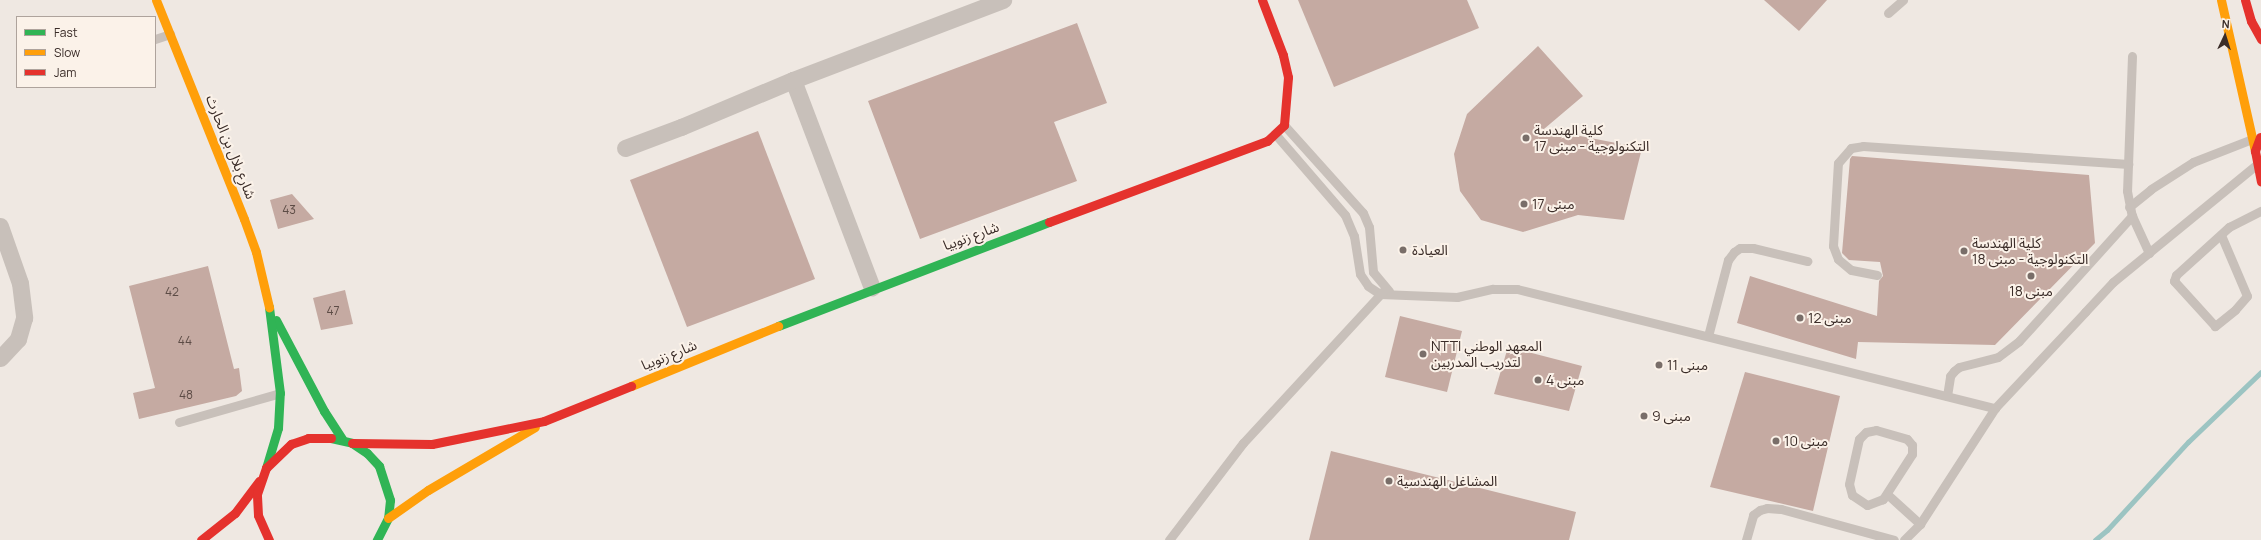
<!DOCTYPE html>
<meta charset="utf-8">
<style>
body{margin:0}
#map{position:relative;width:2261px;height:540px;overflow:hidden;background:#efe8e2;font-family:Manrope,"Noto Sans Arabic",sans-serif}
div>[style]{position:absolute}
.stream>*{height:5px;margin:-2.5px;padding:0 2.5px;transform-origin:2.5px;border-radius:2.5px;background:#9cc4c2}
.building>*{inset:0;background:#c5aaa2}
.lane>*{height:9px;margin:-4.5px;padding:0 4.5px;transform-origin:4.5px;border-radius:4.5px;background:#c8c0ba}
.street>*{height:17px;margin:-8.5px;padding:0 8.5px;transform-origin:8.5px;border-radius:8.5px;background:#c8c0ba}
.fast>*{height:9px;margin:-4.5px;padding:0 4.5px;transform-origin:4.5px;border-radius:4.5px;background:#30b455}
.slow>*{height:9px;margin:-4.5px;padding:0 4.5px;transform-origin:4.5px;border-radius:4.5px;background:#ff9f0a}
.jam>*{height:9px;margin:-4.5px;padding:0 4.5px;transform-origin:4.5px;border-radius:4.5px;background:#e5322d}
.dots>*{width:11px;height:11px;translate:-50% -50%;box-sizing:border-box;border:2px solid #fbf2e9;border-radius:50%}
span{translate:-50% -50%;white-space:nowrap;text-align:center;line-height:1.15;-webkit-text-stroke:4px #fbf2e9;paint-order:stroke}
.number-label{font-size:12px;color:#5d4c46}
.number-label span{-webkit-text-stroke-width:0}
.poi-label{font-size:14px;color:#3a2c28}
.left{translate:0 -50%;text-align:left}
.street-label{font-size:14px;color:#3a2c28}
.legend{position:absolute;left:16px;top:16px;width:140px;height:72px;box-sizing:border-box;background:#fbf2e9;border:1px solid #aea39c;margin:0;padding:5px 7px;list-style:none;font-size:12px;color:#3a2c28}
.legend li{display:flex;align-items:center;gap:8px;height:20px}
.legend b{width:20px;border:1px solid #aea39c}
.north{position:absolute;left:2205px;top:16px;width:40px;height:40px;-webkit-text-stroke:3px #fbf2e9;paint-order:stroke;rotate:4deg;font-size:11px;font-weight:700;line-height:16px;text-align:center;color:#3a2c28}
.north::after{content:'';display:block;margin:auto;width:14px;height:18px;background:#3a2c28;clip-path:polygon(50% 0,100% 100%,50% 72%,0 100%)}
</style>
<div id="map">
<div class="stream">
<div style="left:2095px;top:540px;width:16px;rotate:-40deg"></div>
<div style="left:2107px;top:530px;width:120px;rotate:-47.4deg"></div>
<div style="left:2188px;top:442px;width:101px;rotate:-43.8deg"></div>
</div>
<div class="building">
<div style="clip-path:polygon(1298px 0,1467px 0,1479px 28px,1334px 87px)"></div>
<div style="clip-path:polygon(1764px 0,1827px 0,1799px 31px)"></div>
<div style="clip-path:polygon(1077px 23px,1107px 103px,1054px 122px,1077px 181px,920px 239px,868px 101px)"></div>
<div style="clip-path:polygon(1538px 46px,1583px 96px,1544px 129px,1642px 148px,1624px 220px,1578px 215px,1523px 232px,1481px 220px,1460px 191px,1454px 154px,1467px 114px)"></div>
<div style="clip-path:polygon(758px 131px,815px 279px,687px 327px,630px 180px)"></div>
<div style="clip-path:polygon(1852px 156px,2089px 175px,2095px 243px,1995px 345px,1858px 342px,1856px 359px,1737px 323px,1750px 276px,1877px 316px,1879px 281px,1883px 276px,1880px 262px,1849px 260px,1842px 253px,1850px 159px)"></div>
<div style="clip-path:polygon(292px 194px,314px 219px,278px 229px,270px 200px)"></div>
<div style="clip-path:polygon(208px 266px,234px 369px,239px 368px,242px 391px,236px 396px,139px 419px,133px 393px,155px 388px,129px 286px)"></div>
<div style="clip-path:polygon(345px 290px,353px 324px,321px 330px,313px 298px)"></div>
<div style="clip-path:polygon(1400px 316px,1462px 331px,1447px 392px,1385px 377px)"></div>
<div style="clip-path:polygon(1508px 347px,1582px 366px,1569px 411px,1494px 394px)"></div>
<div style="clip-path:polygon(1745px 372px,1840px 396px,1813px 511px,1710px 487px)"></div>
<div style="clip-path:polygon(1331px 451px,1576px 512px,1569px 540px,1309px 540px)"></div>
</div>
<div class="lane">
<div style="left:1888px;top:13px;width:20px;rotate:-41deg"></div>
<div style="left:155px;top:39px;width:16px;rotate:-18deg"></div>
<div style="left:2132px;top:56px;width:135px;rotate:92.1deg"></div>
<div style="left:2127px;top:191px;width:25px;rotate:79deg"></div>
<div style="left:2132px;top:216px;width:41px;rotate:65.3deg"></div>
<div style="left:1284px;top:125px;width:118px;rotate:48.1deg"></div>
<div style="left:1363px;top:213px;width:15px;rotate:67deg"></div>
<div style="left:1369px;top:227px;width:45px;rotate:84.9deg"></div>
<div style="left:1373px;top:272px;width:25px;rotate:50deg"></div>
<div style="left:1276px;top:135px;width:106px;rotate:49.2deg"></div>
<div style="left:1345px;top:215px;width:23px;rotate:67deg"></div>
<div style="left:1354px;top:236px;width:38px;rotate:81deg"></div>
<div style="left:1360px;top:274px;width:14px;rotate:56deg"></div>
<div style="left:1368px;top:286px;width:14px;rotate:34deg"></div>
<div style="left:1380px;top:294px;width:77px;rotate:2.2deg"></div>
<div style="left:1457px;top:297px;width:37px;rotate:-13deg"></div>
<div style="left:1493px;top:289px;width:24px"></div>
<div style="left:1517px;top:289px;width:493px;rotate:14deg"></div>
<div style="left:2129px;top:207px;width:28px;rotate:-39deg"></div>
<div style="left:2151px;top:189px;width:50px;rotate:-32.7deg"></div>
<div style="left:2193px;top:162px;width:63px;rotate:-21.3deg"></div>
<div style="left:2221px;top:235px;width:66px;rotate:66.9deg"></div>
<div style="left:2247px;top:296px;width:18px;rotate:131deg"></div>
<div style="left:2235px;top:310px;width:26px;rotate:141deg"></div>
<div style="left:2215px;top:326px;width:61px;rotate:-132.3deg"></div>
<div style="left:2174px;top:281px;width:6px;rotate:-72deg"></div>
<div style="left:2176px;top:275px;width:72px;rotate:-42.2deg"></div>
<div style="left:2229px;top:227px;width:36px;rotate:-27deg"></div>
<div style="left:1877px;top:275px;width:26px;rotate:-169deg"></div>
<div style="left:1851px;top:270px;width:17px;rotate:-140deg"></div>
<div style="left:1838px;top:259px;width:14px;rotate:-111deg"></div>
<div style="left:1833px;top:246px;width:83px;rotate:-86.6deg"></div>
<div style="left:1838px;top:163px;width:20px;rotate:-49deg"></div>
<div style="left:1851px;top:148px;width:12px;rotate:-9deg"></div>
<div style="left:1863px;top:146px;width:266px;rotate:3.9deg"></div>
<div style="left:1708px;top:336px;width:79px;rotate:-75.3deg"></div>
<div style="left:1728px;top:260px;width:10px;rotate:-53deg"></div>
<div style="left:1734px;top:252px;width:7px;rotate:-34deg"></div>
<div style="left:1740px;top:248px;width:13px"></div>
<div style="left:1753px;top:248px;width:56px;rotate:13.5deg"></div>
<div style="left:1947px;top:396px;width:20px;rotate:-81deg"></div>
<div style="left:1950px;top:376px;width:6px;rotate:-51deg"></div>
<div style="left:1954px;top:371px;width:6px;rotate:-39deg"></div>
<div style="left:1959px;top:367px;width:40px;rotate:-14.4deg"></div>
<div style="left:1998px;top:357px;width:26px;rotate:-37deg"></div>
<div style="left:2019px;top:341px;width:169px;rotate:-47.9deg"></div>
<div style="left:179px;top:422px;width:105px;rotate:-16deg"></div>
<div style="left:1876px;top:430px;width:32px;rotate:16deg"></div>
<div style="left:1907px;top:439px;width:8px;rotate:50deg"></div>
<div style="left:1912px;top:445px;width:9px;rotate:90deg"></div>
<div style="left:1912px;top:454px;width:54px;rotate:122.8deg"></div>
<div style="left:1883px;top:499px;width:17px;rotate:159deg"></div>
<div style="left:1867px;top:505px;width:18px;rotate:-146deg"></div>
<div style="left:1852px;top:495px;width:11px;rotate:-105deg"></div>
<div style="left:1849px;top:484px;width:46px;rotate:-77.5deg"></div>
<div style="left:1859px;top:439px;width:10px;rotate:-45deg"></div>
<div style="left:1866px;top:432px;width:10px;rotate:-11deg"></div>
<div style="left:1887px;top:494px;width:45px;rotate:42.3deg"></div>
<div style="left:1169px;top:540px;width:122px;rotate:-52.7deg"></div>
<div style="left:1243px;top:443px;width:211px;rotate:-47.3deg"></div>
<div style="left:1746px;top:540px;width:26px;rotate:-74deg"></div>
<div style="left:1753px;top:515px;width:9px;rotate:-36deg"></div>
<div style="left:1760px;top:510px;width:7px;rotate:-16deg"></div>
<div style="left:1767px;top:508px;width:14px;rotate:4deg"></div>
<div style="left:1781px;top:509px;width:117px;rotate:15.3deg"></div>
<div style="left:1904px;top:540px;width:23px;rotate:-45deg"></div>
<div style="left:1920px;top:524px;width:138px;rotate:-57.1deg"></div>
<div style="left:1995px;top:408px;width:132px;rotate:-46.8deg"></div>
<div style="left:2085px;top:312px;width:41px;rotate:-47deg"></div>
<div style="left:2113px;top:282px;width:186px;rotate:-39.3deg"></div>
</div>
<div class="street">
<div style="left:793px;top:80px;width:222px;rotate:69.2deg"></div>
<div style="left:625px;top:148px;width:60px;rotate:-20.6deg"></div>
<div style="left:681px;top:127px;width:121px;rotate:-22.8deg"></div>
<div style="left:793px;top:80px;width:225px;rotate:-20.9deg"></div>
<div style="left:0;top:226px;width:60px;rotate:70.7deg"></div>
<div style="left:20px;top:283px;width:35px;rotate:83deg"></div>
<div style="left:24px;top:318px;width:22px;rotate:106deg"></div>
<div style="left:18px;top:339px;width:26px;rotate:133deg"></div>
</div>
<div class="fast">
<div style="left:276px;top:320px;width:103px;rotate:62.2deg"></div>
<div style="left:324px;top:411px;width:33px;rotate:57deg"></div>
<div style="left:778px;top:326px;width:290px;rotate:-21deg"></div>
<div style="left:331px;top:438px;width:22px;rotate:13deg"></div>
<div style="left:352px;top:443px;width:18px;rotate:34deg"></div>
<div style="left:367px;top:453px;width:18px;rotate:47deg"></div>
<div style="left:379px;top:466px;width:36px;rotate:72deg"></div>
<div style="left:390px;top:500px;width:18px;rotate:96deg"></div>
<div style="left:388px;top:518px;width:25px;rotate:117deg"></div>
<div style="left:266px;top:468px;width:42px;rotate:-73.3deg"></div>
<div style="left:278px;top:428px;width:35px;rotate:-87deg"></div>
<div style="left:280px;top:393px;width:87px;rotate:-97.3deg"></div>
</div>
<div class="slow">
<div style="left:156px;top:0;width:236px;rotate:68.1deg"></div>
<div style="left:244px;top:219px;width:35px;rotate:70deg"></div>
<div style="left:256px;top:252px;width:57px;rotate:76.7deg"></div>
<div style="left:2221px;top:0;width:155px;rotate:77.3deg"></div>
<div style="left:631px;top:386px;width:159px;rotate:-22.2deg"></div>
<div style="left:388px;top:518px;width:49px;rotate:-35deg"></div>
<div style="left:428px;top:490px;width:124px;rotate:-30.5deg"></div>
</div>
<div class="jam">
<div style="left:2245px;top:0;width:22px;rotate:74deg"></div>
<div style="left:2251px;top:21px;width:21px;rotate:61deg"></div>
<div style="left:2260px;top:137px;width:15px;rotate:110deg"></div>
<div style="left:2255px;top:151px;width:31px;rotate:79deg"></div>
<div style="left:1049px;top:222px;width:233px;rotate:-20.4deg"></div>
<div style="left:1267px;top:141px;width:23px;rotate:-43deg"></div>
<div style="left:1284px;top:125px;width:48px;rotate:-85.2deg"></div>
<div style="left:1288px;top:77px;width:23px;rotate:-103deg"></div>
<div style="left:1283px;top:55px;width:59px;rotate:-110.9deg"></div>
<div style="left:352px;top:443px;width:80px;rotate:0.7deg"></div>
<div style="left:432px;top:444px;width:114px;rotate:-11.6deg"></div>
<div style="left:544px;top:421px;width:94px;rotate:-21.9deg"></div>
<div style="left:201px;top:540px;width:43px;rotate:-38.5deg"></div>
<div style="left:235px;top:513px;width:40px;rotate:-53deg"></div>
<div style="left:269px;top:540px;width:27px;rotate:-114deg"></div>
<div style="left:258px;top:515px;width:21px;rotate:-93deg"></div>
<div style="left:257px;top:494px;width:28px;rotate:-71deg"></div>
<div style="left:266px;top:468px;width:35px;rotate:-44deg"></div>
<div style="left:291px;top:444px;width:18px;rotate:-19deg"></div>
<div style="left:308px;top:438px;width:23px"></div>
</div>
<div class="dots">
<div style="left:1526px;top:138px;background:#796e69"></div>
<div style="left:1524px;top:204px;background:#796e69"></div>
<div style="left:1403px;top:250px;background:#796e69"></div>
<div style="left:1964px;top:251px;background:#796e69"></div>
<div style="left:2031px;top:276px;background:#796e69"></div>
<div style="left:1800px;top:318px;background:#796e69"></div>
<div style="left:1423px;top:354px;background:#796e69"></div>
<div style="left:1659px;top:365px;background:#796e69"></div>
<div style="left:1538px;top:380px;background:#796e69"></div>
<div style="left:1644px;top:416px;background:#796e69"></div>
<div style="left:1776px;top:441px;background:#796e69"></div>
<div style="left:1389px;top:481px;background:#796e69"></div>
</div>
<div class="number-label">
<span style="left:289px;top:210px">43</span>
<span style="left:172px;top:292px">42</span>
<span style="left:333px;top:311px">47</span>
<span style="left:185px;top:341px">44</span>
<span style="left:186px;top:395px">48</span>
</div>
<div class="poi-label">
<span class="left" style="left:1534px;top:138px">كلية الهندسة<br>التكنولوجية - مبنى 17</span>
<span class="left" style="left:1532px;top:204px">مبنى 17</span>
<span class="left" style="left:1972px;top:251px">كلية الهندسة<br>التكنولوجية - مبنى 18</span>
<span class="left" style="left:1412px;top:250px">العيادة</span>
<span style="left:2031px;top:291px">مبنى 18</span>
<span class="left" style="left:1808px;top:318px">مبنى 12</span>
<span class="left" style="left:1431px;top:354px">NTTI المعهد الوطني<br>لتدريب المدربين</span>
<span class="left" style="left:1667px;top:365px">مبنى 11</span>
<span class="left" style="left:1546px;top:380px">مبنى 4</span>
<span class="left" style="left:1652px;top:416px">مبنى 9</span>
<span class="left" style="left:1784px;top:441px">مبنى 10</span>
<span class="left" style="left:1397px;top:481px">المشاغل الهندسية</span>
</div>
<div class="street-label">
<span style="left:231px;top:147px;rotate:68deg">شارع بلال بن الحارث</span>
<span style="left:971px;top:236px;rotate:-20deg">شارع زنوبيا</span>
<span style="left:669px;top:355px;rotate:-22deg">شارع زنوبيا</span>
</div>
<ul class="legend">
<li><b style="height:5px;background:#30b455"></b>Fast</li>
<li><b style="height:5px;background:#ff9f0a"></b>Slow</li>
<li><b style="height:5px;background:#e5322d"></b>Jam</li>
</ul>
<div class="north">N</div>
</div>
